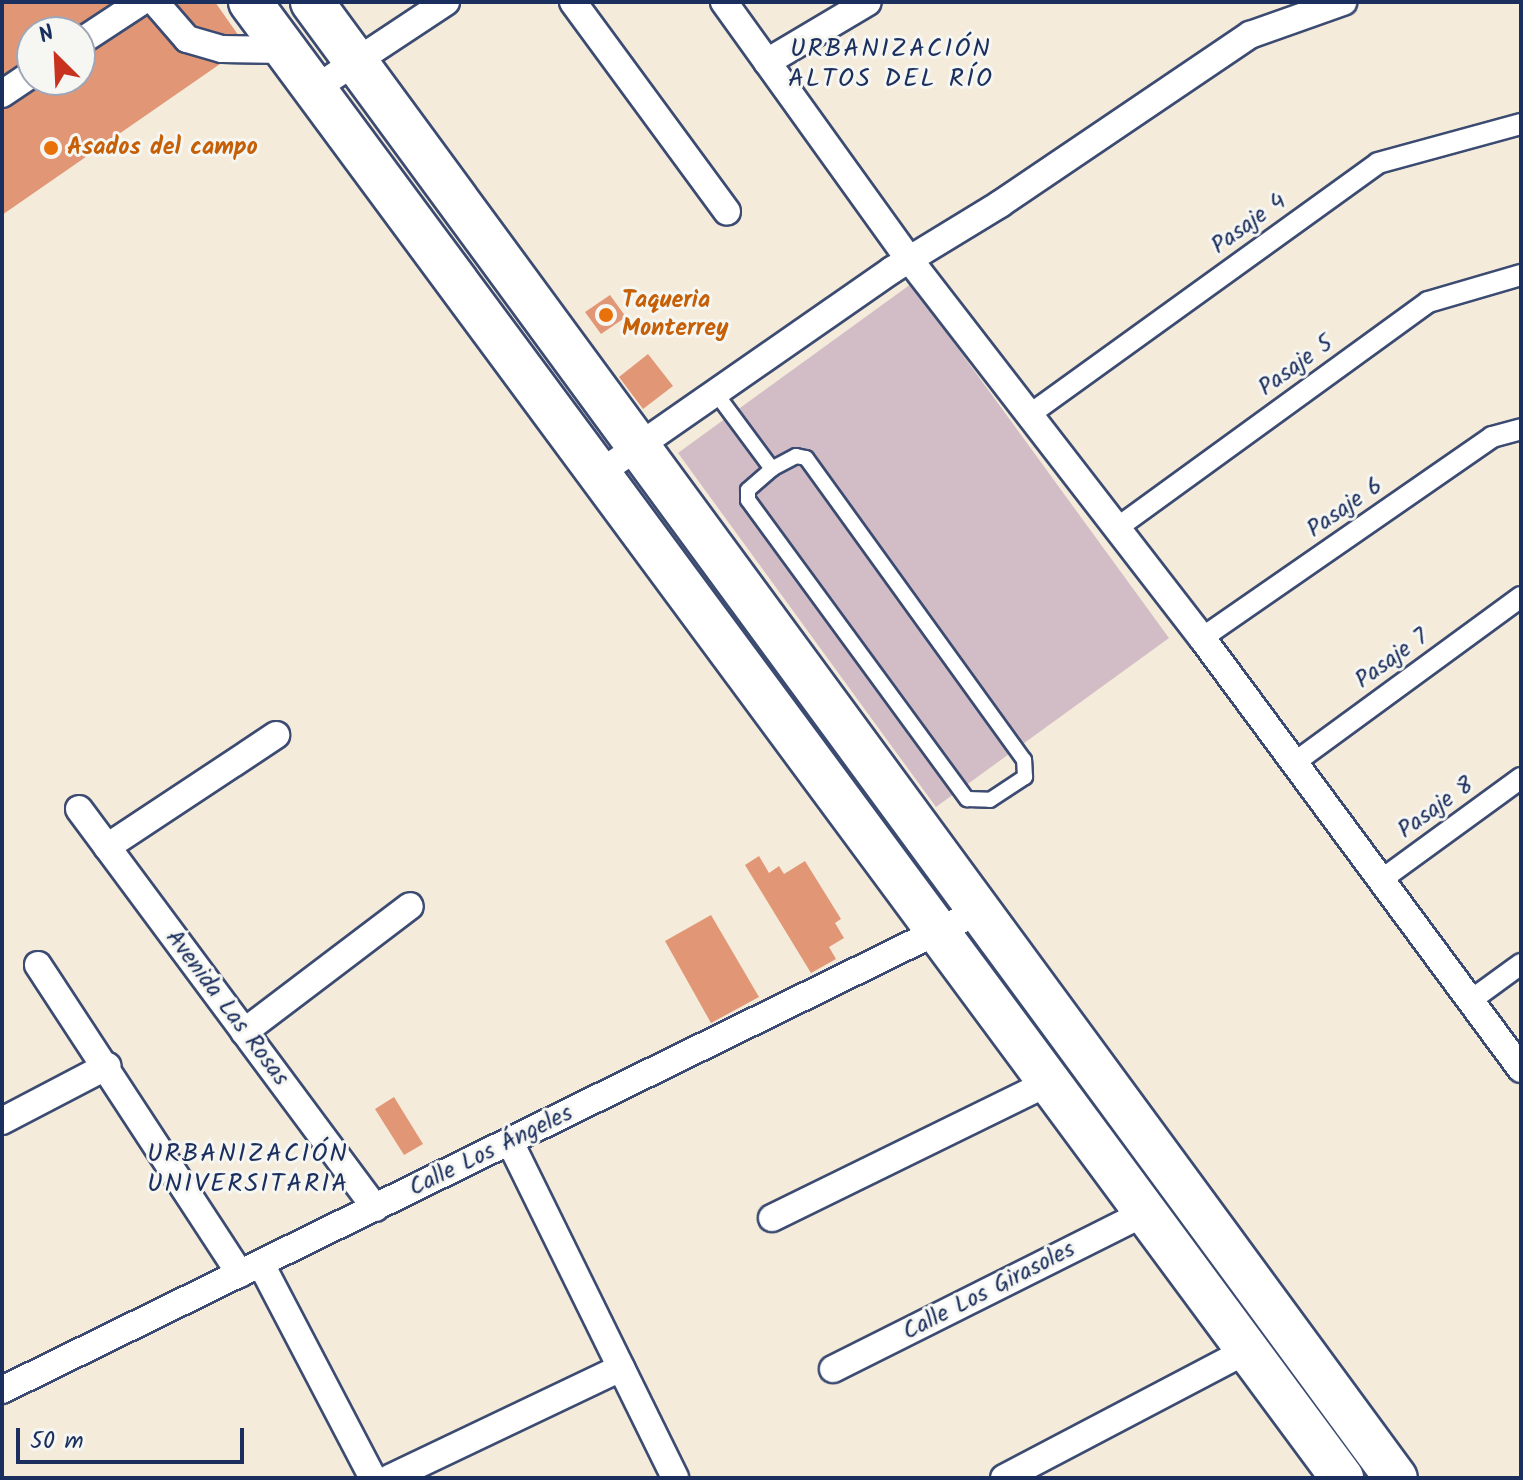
<!DOCTYPE html>
<meta charset="utf-8">
<style>
body{margin:0}
#map{position:relative;width:1523px;height:1480px;overflow:hidden;background:#f4ebdb;font-family:Kalam,sans-serif}
div>[style]{position:absolute}
.industrial>*{inset:0;background:#d2bdc6}
.building>*{inset:0;background:#e19776}
.roads{filter:drop-shadow(2px 0 #3c4b71) drop-shadow(-2px 0 #3c4b71) drop-shadow(0 2px #3c4b71) drop-shadow(0 -2px #3c4b71)}
.service>*{height:14px;margin:-7px;padding:0 7px;transform-origin:7px;border-radius:7px;background:#fff}
.pedestrian>*{height:20px;margin:-10px;padding:0 10px;transform-origin:10px;border-radius:10px;background:#fff}
.minor>*{height:26px;margin:-13px;padding:0 13px;transform-origin:13px;border-radius:13px;background:#fff}
.primary>*{height:42px;margin:-21px;padding:0 21px;transform-origin:21px;border-radius:21px;background:#fff}
.dots>*{width:22px;height:22px;translate:-50% -50%;box-sizing:border-box;border:4px solid #f6f6f2;border-radius:50%}
span{translate:-50% -50%;white-space:nowrap;text-align:center;line-height:1.15;-webkit-text-stroke:6px #f6f6f2;paint-order:stroke}
.food-label{font-size:24px;color:#c56008;font-weight:700}
.left{translate:0 -50%;text-align:left}
.street-label{font-size:24px;color:#1b2f5e}
.neighbourhood-label{font-size:26px;color:#1b2f5e;letter-spacing:2px}
.frame{position:absolute;inset:0;border:4px solid #1b2f5e;pointer-events:none}
.north{position:absolute;left:16px;top:16px;width:80px;height:80px;box-sizing:border-box;background:#f6f6f2;border:2px solid #9ea6b7;border-radius:50%;rotate:336deg;font-size:22px;font-weight:700;line-height:32px;text-align:center;color:#1b2f5e}
.north::after{content:'';display:block;margin:auto;width:28px;height:36px;background:#c8321e;clip-path:polygon(50% 0,100% 100%,50% 72%,0 100%)}
.scale{position:absolute;left:16px;top:1428px;width:228px;height:36px;box-sizing:border-box;border:4px solid #1b2f5e;border-top:0;padding-left:10px;font-size:24px;line-height:28px;white-space:nowrap;color:#1b2f5e;-webkit-text-stroke:6px #f6f6f2;paint-order:stroke}
</style>
<div id="map">
<div class="industrial">
<div style="clip-path:polygon(911px 284px,1169px 638px,936px 807px,678px 453px)"></div>
</div>
<div class="building">
<div style="clip-path:polygon(evenodd,2px 2px,215px 2px,246px 46px,2px 215px,2px 2px,32px 32px,80px 32px,80px 80px,32px 80px,32px 32px)"></div>
<div style="clip-path:polygon(610px 295px,626px 317px,601px 334px,585px 312px)"></div>
<div style="clip-path:polygon(648px 354px,673px 386px,643px 409px,619px 377px)"></div>
<div style="clip-path:polygon(759px 856px,769px 873px,779px 866px,784px 874px,805px 861px,841px 919px,835px 923px,844px 938px,829px 947px,836px 959px,811px 973px,745px 865px)"></div>
<div style="clip-path:polygon(711px 915px,759px 997px,711px 1023px,665px 941px)"></div>
<div style="clip-path:polygon(394px 1097px,423px 1144px,404px 1155px,375px 1109px)"></div>
</div>
<div class="roads">
<div class="service">
<div style="left:715px;top:392px;width:96px;rotate:53.5deg"></div>
<div style="left:772px;top:469px;width:32px;rotate:139deg"></div>
<div style="left:748px;top:490px;width:10px;rotate:90deg"></div>
<div style="left:748px;top:500px;width:371px;rotate:53.8deg"></div>
<div style="left:967px;top:799px;width:23px;rotate:2deg"></div>
<div style="left:990px;top:800px;width:42px;rotate:-33.3deg"></div>
<div style="left:1025px;top:777px;width:17px;rotate:-93deg"></div>
<div style="left:1024px;top:760px;width:372px;rotate:-125.8deg"></div>
<div style="left:806px;top:458px;width:10px;rotate:-169deg"></div>
<div style="left:796px;top:456px;width:27px;rotate:152deg"></div>
</div>
<div class="pedestrian">
<div style="left:1029px;top:415px;width:430px;rotate:-35.8deg"></div>
<div style="left:1378px;top:163px;width:148px;rotate:-15.3deg"></div>
<div style="left:1117px;top:528px;width:384px;rotate:-36deg"></div>
<div style="left:1428px;top:302px;width:97px;rotate:-16.2deg"></div>
<div style="left:1202px;top:638px;width:353px;rotate:-34.7deg"></div>
<div style="left:1492px;top:437px;width:30px;rotate:-15deg"></div>
<div style="left:1294px;top:763px;width:281px;rotate:-36.2deg"></div>
<div style="left:1381px;top:880px;width:173px;rotate:-36.1deg"></div>
<div style="left:1470px;top:1001px;width:63px;rotate:-36deg"></div>
</div>
<div class="minor">
<div style="left:155px;top:2px;width:49px;rotate:49.1deg"></div>
<div style="left:187px;top:39px;width:36px;rotate:16deg"></div>
<div style="left:222px;top:49px;width:62px;rotate:0.9deg"></div>
<div style="left:573px;top:2px;width:260px;rotate:53.7deg"></div>
<div style="left:724px;top:2px;width:317px;rotate:54.3deg"></div>
<div style="left:909px;top:259px;width:479px;rotate:52.3deg"></div>
<div style="left:1202px;top:638px;width:536px;rotate:53.49deg"></div>
<div style="left:80px;top:42px;width:73px;rotate:-33.3deg"></div>
<div style="left:767px;top:62px;width:117px;rotate:-30.7deg"></div>
<div style="left:316px;top:88px;width:156px;rotate:-33.5deg"></div>
<div style="left:2px;top:94px;width:36px;rotate:-34deg"></div>
<div style="left:600px;top:473px;width:356px;rotate:-34.8deg"></div>
<div style="left:892px;top:270px;width:127px;rotate:-31.4deg"></div>
<div style="left:1000px;top:204px;width:302px;rotate:-34.1deg"></div>
<div style="left:1250px;top:35px;width:99px;rotate:-19.5deg"></div>
<div style="left:79px;top:809px;width:497px;rotate:53.4deg"></div>
<div style="left:107px;top:847px;width:203px;rotate:-33.5deg"></div>
<div style="left:38px;top:965px;width:369px;rotate:56.8deg"></div>
<div style="left:244px;top:1032px;width:208px;rotate:-37.2deg"></div>
<div style="left:2px;top:1121px;width:119px;rotate:-27.6deg"></div>
<div style="left:510px;top:1142px;width:374px;rotate:63.8deg"></div>
<div style="left:772px;top:1218px;width:309px;rotate:-26.1deg"></div>
<div style="left:261px;top:1264px;width:242px;rotate:62.4deg"></div>
<div style="left:833px;top:1369px;width:349px;rotate:-26.6deg"></div>
<div style="left:2px;top:1390px;width:1088px;rotate:-26.12deg"></div>
<div style="left:390px;top:1478px;width:256px;rotate:-25.5deg"></div>
<div style="left:1004px;top:1478px;width:273px;rotate:-27.7deg"></div>
</div>
<div class="primary">
<div style="left:250px;top:2px;width:1836px;rotate:53.5deg"></div>
<div style="left:312px;top:2px;width:1831px;rotate:53.71deg"></div>
</div>
</div>
<div class="dots">
<div style="left:51px;top:148px;background:#e8710a"></div>
<div style="left:606px;top:315px;background:#e8710a"></div>
</div>
<div class="food-label">
<span class="left" style="left:67px;top:148px">Asados del campo</span>
<span class="left" style="left:622px;top:315px">Taqueria<br>Monterrey</span>
</div>
<div class="street-label">
<span style="left:1249px;top:224px;rotate:-36deg">Pasaje 4</span>
<span style="left:1296px;top:366px;rotate:-36deg">Pasaje 5</span>
<span style="left:1345px;top:508px;rotate:-35deg">Pasaje 6</span>
<span style="left:1392px;top:659px;rotate:-36deg">Pasaje 7</span>
<span style="left:1436px;top:808px;rotate:-36deg">Pasaje 8</span>
<span style="left:227px;top:1008px;rotate:53deg">Avenida Las Rosas</span>
<span style="left:491px;top:1151px;rotate:-26deg">Calle Los Ángeles</span>
<span style="left:989px;top:1291px;rotate:-27deg">Calle Los Girasoles</span>
</div>
<div class="neighbourhood-label">
<span style="left:891px;top:65px">URBANIZACIÓN<br>ALTOS DEL RÍO</span>
<span style="left:248px;top:1170px">URBANIZACIÓN<br>UNIVERSITARIA</span>
</div>
<div class="frame"></div>
<div class="north">N</div>
<div class="scale">50 m</div>
</div>
